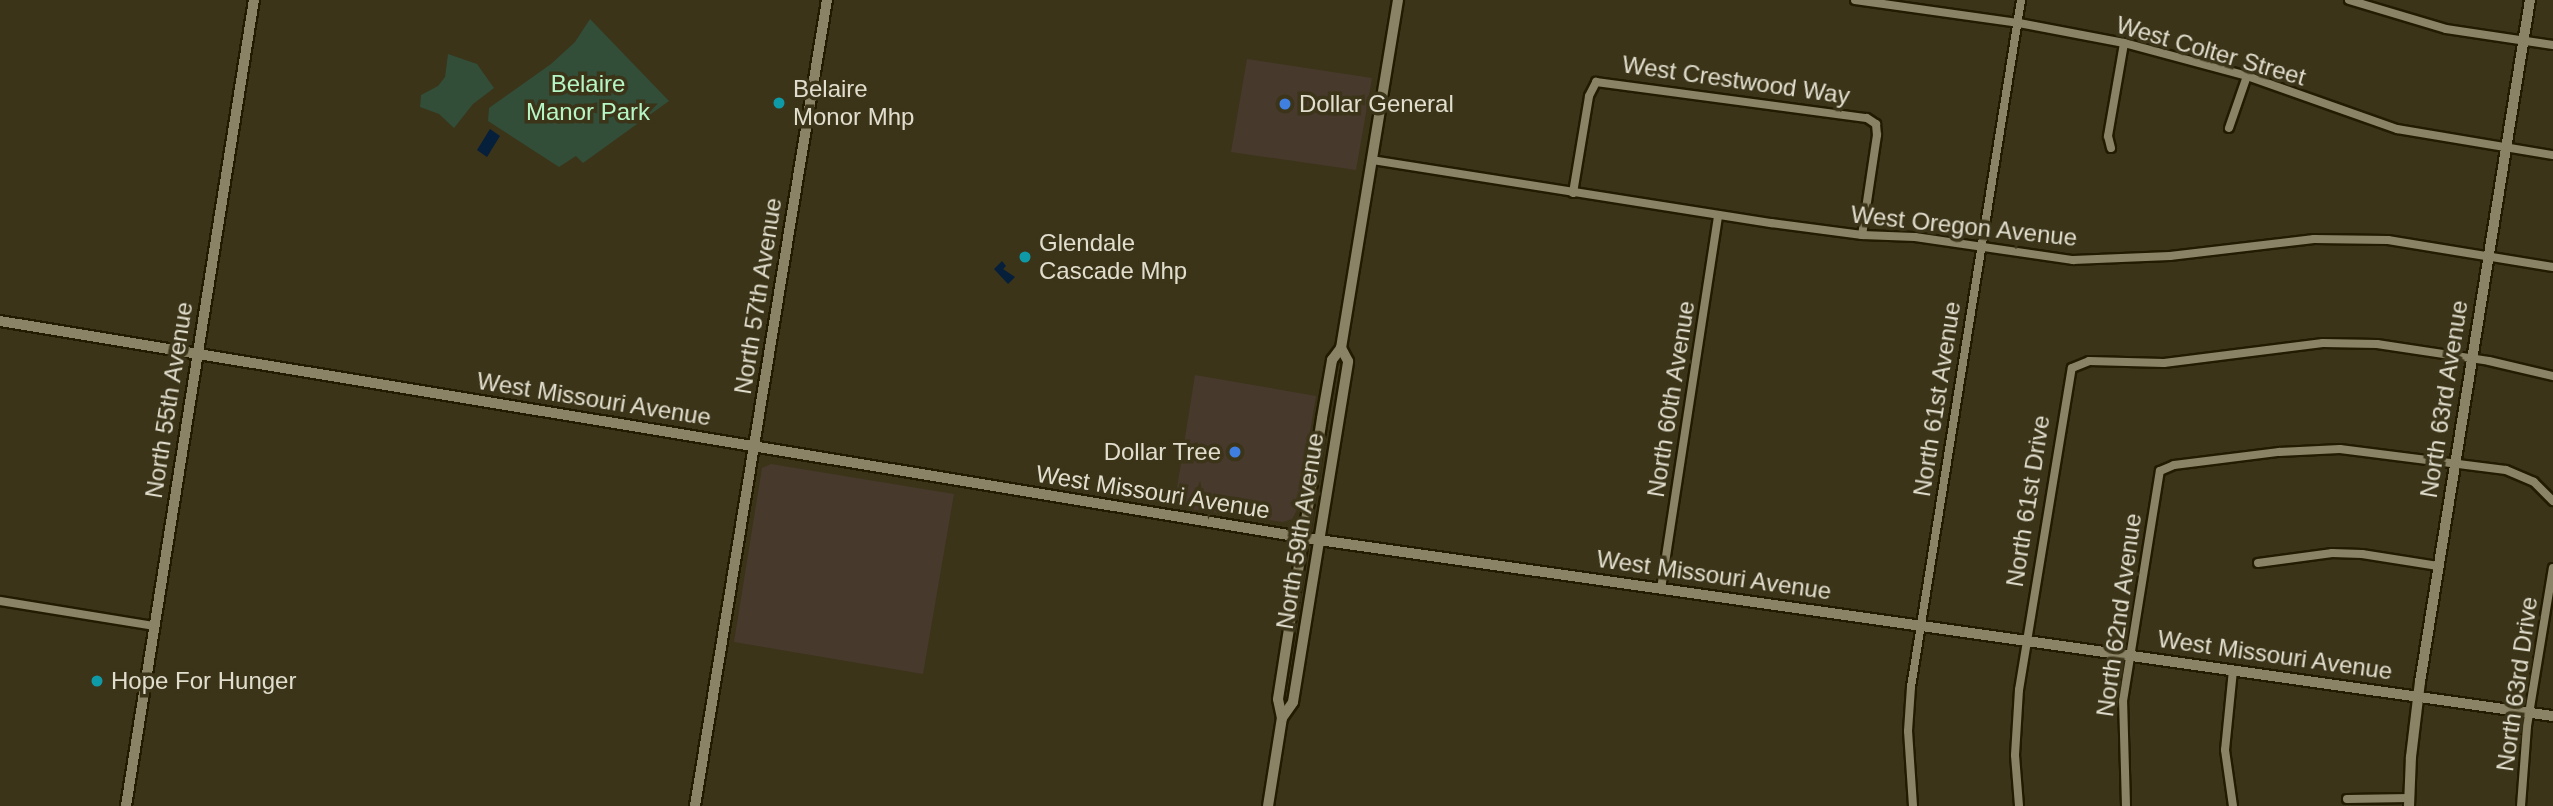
<!DOCTYPE html>
<style>
body{margin:0}
#map{position:relative;width:2553px;height:806px;overflow:hidden;background:#3b3419;font-family:Helvetica,sans-serif}
div>[style]{position:absolute}
.commercial>*{inset:0;background:#47392b}
.green>*{inset:0;background:#324d38}
.water>*{inset:0;background:#061f3a}
.roads{filter:drop-shadow(2px 0 #221b02) drop-shadow(-2px 0 #221b02) drop-shadow(0 2px #221b02) drop-shadow(0 -2px #221b02)}
.minor>*{height:8px;margin:-4px;padding:0 4px;transform-origin:4px;border-radius:4px;background:#8a8365}
.tertiary>*{height:10px;margin:-5px;padding:0 5px;transform-origin:5px;border-radius:5px;background:#8a8365}
.secondary>*{height:10px;margin:-5px;padding:0 5px;transform-origin:5px;border-radius:5px;background:#8a8365}
.dots>*{width:19px;height:19px;translate:-50% -50%;box-sizing:border-box;border:4px solid #3b3419;border-radius:50%}
span{translate:-50% -50%;white-space:nowrap;text-align:center;line-height:1.15;-webkit-text-stroke:7px #3b3419;paint-order:stroke}
.street-label{font-size:24px;color:#e1dece}
.park-label{font-size:24px;color:#b6f5c4}
.poi-label{font-size:24px;color:#e1dece}
.left{translate:0 -50%;text-align:left}
.right{translate:-100% -50%;text-align:right}
</style>
<div id="map">
<div class="commercial">
<div style="clip-path:polygon(1247px 59px,1372px 78px,1356px 170px,1231px 152px)"></div>
<div style="clip-path:polygon(1195px 375px,1316px 396px,1297px 510px,1292px 519px,1283px 522px,1174px 507px)"></div>
<div style="clip-path:polygon(771px 464px,954px 494px,923px 674px,734px 642px,762px 468px)"></div>
</div>
<div class="green">
<div style="clip-path:polygon(590px 19px,669px 101px,583px 163px,576px 156px,559px 167px,488px 121px,489px 108px,551px 64px,575px 42px)"></div>
<div style="clip-path:polygon(448px 54px,477px 64px,494px 88px,473px 104px,454px 128px,439px 114px,420px 107px,421px 95px,438px 86px,445px 77px)"></div>
</div>
<div class="water">
<div style="clip-path:polygon(490px 129px,500px 136px,487px 157px,477px 150px)"></div>
<div style="clip-path:polygon(1002px 261px,1006px 266px,1003px 269px,1015px 277px,1008px 284px,994px 269px)"></div>
</div>
<div class="roads">
<div class="minor">
<div style="left:1855px;top:0;width:166px;rotate:8deg"></div>
<div style="left:2019px;top:23px;width:107px;rotate:10.8deg"></div>
<div style="left:2124px;top:43px;width:127px;rotate:15deg"></div>
<div style="left:2247px;top:76px;width:159px;rotate:19.5deg"></div>
<div style="left:2397px;top:129px;width:158px;rotate:9.5deg"></div>
<div style="left:2349px;top:0;width:101px;rotate:16.6deg"></div>
<div style="left:2446px;top:29px;width:108px;rotate:8.5deg"></div>
<div style="left:2229px;top:128px;width:55px;rotate:-70.9deg"></div>
<div style="left:2111px;top:148px;width:12px;rotate:-104deg"></div>
<div style="left:2108px;top:136px;width:94px;rotate:-80.2deg"></div>
<div style="left:1372px;top:160px;width:404px;rotate:9deg"></div>
<div style="left:1771px;top:223px;width:92px;rotate:7.5deg"></div>
<div style="left:1862px;top:235px;width:53px;rotate:2.2deg"></div>
<div style="left:1915px;top:237px;width:160px;rotate:8.3deg"></div>
<div style="left:2073px;top:260px;width:97px;rotate:-2.4deg"></div>
<div style="left:2170px;top:256px;width:145px;rotate:-6.7deg"></div>
<div style="left:2314px;top:239px;width:74px;rotate:0.8deg"></div>
<div style="left:2388px;top:240px;width:167px;rotate:9.3deg"></div>
<div style="left:1573px;top:193px;width:98px;rotate:-80.6deg"></div>
<div style="left:1589px;top:96px;width:16px;rotate:-63deg"></div>
<div style="left:1596px;top:82px;width:273px;rotate:7.6deg"></div>
<div style="left:1867px;top:118px;width:11px;rotate:34deg"></div>
<div style="left:1876px;top:124px;width:11px;rotate:85deg"></div>
<div style="left:1877px;top:135px;width:101px;rotate:98.5deg"></div>
<div style="left:2258px;top:563px;width:75px;rotate:-7.7deg"></div>
<div style="left:2332px;top:553px;width:30px;rotate:2deg"></div>
<div style="left:2362px;top:554px;width:77px;rotate:9deg"></div>
<div style="left:1661px;top:589px;width:378px;rotate:-81.3deg"></div>
<div style="left:0;top:601px;width:156px;rotate:9.2deg"></div>
<div style="left:2233px;top:670px;width:80px;rotate:95.7deg"></div>
<div style="left:2225px;top:750px;width:57px;rotate:81.9deg"></div>
<div style="left:2347px;top:799px;width:63px;rotate:-0.9deg"></div>
<div style="left:1913px;top:806px;width:75px;rotate:-93.8deg"></div>
<div style="left:1908px;top:731px;width:44px;rotate:-86.1deg"></div>
<div style="left:1911px;top:687px;width:696px;rotate:-80.9deg"></div>
<div style="left:2019px;top:806px;width:51px;rotate:-94.5deg"></div>
<div style="left:2015px;top:755px;width:65px;rotate:-86.5deg"></div>
<div style="left:2019px;top:690px;width:326px;rotate:-80.7deg"></div>
<div style="left:2072px;top:368px;width:18px;rotate:-22deg"></div>
<div style="left:2089px;top:361px;width:75px;rotate:1.5deg"></div>
<div style="left:2164px;top:363px;width:160px;rotate:-7.2deg"></div>
<div style="left:2323px;top:343px;width:54px;rotate:1.1deg"></div>
<div style="left:2377px;top:344px;width:113px;rotate:8.6deg"></div>
<div style="left:2489px;top:361px;width:66px;rotate:13.2deg"></div>
<div style="left:2126px;top:806px;width:105px;rotate:-91.6deg"></div>
<div style="left:2123px;top:701px;width:233px;rotate:-80.9deg"></div>
<div style="left:2160px;top:471px;width:15px;rotate:-23deg"></div>
<div style="left:2174px;top:465px;width:106px;rotate:-7.1deg"></div>
<div style="left:2279px;top:452px;width:61px;rotate:-2.8deg"></div>
<div style="left:2340px;top:449px;width:167px;rotate:7.2deg"></div>
<div style="left:2506px;top:470px;width:30px;rotate:23deg"></div>
<div style="left:2534px;top:482px;width:27px;rotate:45deg"></div>
<div style="left:2521px;top:806px;width:80px;rotate:-85.7deg"></div>
<div style="left:2527px;top:726px;width:160px;rotate:-80.7deg"></div>
</div>
<div class="tertiary">
<div style="left:0;top:321px;width:1337px;rotate:9.43deg"></div>
<div style="left:1319px;top:540px;width:1246px;rotate:8.12deg"></div>
<div style="left:126px;top:806px;width:816px;rotate:-80.98deg"></div>
<div style="left:695px;top:806px;width:817px;rotate:-80.7deg"></div>
<div style="left:2409px;top:806px;width:49px;rotate:-87.7deg"></div>
<div style="left:2411px;top:757px;width:76px;rotate:-83.2deg"></div>
<div style="left:2420px;top:682px;width:691px;rotate:-80.84deg"></div>
</div>
<div class="secondary">
<div style="left:1282px;top:718px;width:19px;rotate:-55deg"></div>
<div style="left:1293px;top:702px;width:345px;rotate:-80.8deg"></div>
<div style="left:1348px;top:361px;width:15px;rotate:-118deg"></div>
<div style="left:1268px;top:806px;width:89px;rotate:-81deg"></div>
<div style="left:1282px;top:718px;width:19px;rotate:-102deg"></div>
<div style="left:1278px;top:699px;width:284px;rotate:-81.1deg"></div>
<div style="left:1322px;top:418px;width:59px;rotate:-80.2deg"></div>
<div style="left:1332px;top:360px;width:15px;rotate:-53deg"></div>
<div style="left:1341px;top:348px;width:353px;rotate:-80.7deg"></div>
</div>
</div>
<div class="dots">
<div style="left:779px;top:103px;background:#0f9aa8"></div>
<div style="left:1285px;top:104px;background:#3f7fe0"></div>
<div style="left:1025px;top:257px;background:#0f9aa8"></div>
<div style="left:1235px;top:452px;background:#3f7fe0"></div>
<div style="left:97px;top:681px;background:#0f9aa8"></div>
</div>
<div class="street-label">
<span style="left:2211px;top:51px;rotate:16deg">West Colter Street</span>
<span style="left:1736px;top:80px;rotate:8deg">West Crestwood Way</span>
<span style="left:1964px;top:226px;rotate:6deg">West Oregon Avenue</span>
<span style="left:758px;top:296px;rotate:-81deg">North 57th Avenue</span>
<span style="left:594px;top:399px;rotate:9deg">West Missouri Avenue</span>
<span style="left:1671px;top:399px;rotate:-81deg">North 60th Avenue</span>
<span style="left:1937px;top:399px;rotate:-81deg">North 61st Avenue</span>
<span style="left:2444px;top:399px;rotate:-81deg">North 63rd Avenue</span>
<span style="left:169px;top:400px;rotate:-81deg">North 55th Avenue</span>
<span style="left:1153px;top:492px;rotate:9deg">West Missouri Avenue</span>
<span style="left:2028px;top:501px;rotate:-81deg">North 61st Drive</span>
<span style="left:1300px;top:531px;rotate:-81deg">North 59th Avenue</span>
<span style="left:1714px;top:575px;rotate:8deg">West Missouri Avenue</span>
<span style="left:2119px;top:615px;rotate:-82deg">North 62nd Avenue</span>
<span style="left:2275px;top:655px;rotate:8deg">West Missouri Avenue</span>
<span style="left:2517px;top:684px;rotate:-82deg">North 63rd Drive</span>
</div>
<div class="park-label">
<span style="left:588px;top:98px">Belaire<br>Manor Park</span>
</div>
<div class="poi-label">
<span class="left" style="left:793px;top:103px">Belaire<br>Monor Mhp</span>
<span class="left" style="left:1299px;top:104px">Dollar General</span>
<span class="left" style="left:1039px;top:257px">Glendale<br>Cascade Mhp</span>
<span class="right" style="left:1221px;top:452px">Dollar Tree</span>
<span class="left" style="left:111px;top:681px">Hope For Hunger</span>
</div>
</div>
